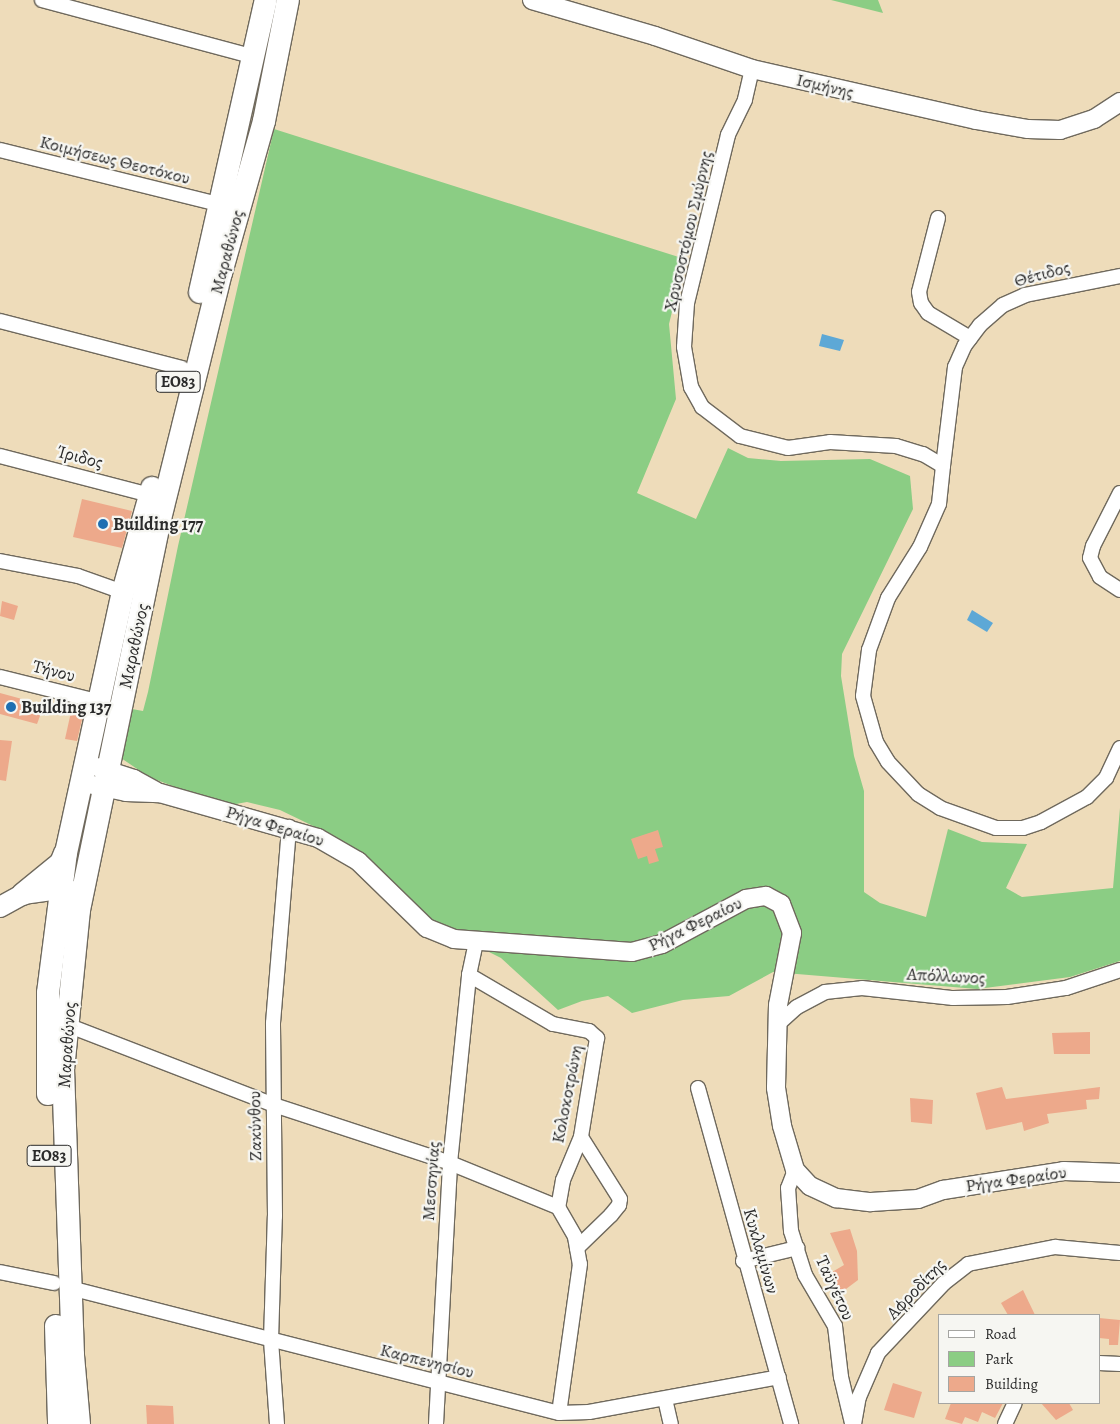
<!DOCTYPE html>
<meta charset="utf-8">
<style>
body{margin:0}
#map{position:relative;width:1120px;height:1424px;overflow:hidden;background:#eedcba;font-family:Alegreya,serif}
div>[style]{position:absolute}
.green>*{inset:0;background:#8bcd84}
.water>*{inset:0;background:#5da8d6}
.building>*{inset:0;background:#eda98b}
.roads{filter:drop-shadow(1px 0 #6f695d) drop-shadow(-1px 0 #6f695d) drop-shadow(0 1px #6f695d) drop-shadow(0 -1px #6f695d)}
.minor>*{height:14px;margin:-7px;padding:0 7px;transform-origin:7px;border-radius:7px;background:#fff}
.tertiary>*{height:18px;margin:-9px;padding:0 9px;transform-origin:9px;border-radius:9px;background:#fff}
.secondary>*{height:20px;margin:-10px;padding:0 10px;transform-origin:10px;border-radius:10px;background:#fff}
.primary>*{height:22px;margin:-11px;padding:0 11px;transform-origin:11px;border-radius:11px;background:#fff}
.dots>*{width:14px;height:14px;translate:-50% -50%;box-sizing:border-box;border:2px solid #f6f6f2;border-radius:50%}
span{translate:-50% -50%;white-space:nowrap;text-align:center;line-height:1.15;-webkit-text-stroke:4.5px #f6f6f2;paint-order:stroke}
.shield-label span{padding:1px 4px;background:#f6f6f2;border:1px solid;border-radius:4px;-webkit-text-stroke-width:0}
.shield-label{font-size:16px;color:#2b2b2b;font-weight:700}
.street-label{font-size:18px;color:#2b2b2b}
.poi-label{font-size:18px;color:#2b2b2b;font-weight:700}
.left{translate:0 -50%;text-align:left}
.legend{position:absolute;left:938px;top:1314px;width:162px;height:90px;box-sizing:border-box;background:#f6f6f2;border:1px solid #a5a5a2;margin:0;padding:6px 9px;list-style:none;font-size:15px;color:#2b2b2b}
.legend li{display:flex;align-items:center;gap:10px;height:25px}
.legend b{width:25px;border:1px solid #a5a5a2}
</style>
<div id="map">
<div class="green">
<div style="clip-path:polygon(831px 0,878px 0,883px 13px)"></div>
<div style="clip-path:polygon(274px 129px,685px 259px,669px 324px,676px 399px,637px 493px,696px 519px,728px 448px,748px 458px,781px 461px,870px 459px,910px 476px,913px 509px,842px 654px,841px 676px,854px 756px,864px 791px,864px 892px,880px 903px,926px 917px,948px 829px,982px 842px,1027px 844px,1006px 888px,1022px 897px,1113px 888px,1120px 808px,1120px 961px,1070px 977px,977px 989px,773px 972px,729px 996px,683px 1000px,632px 1013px,608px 996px,582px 1001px,558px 1010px,501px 958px,429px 922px,338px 838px,280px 810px,247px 802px,225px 806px,149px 777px,121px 758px,132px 709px,143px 711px,148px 692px,178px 546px)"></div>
</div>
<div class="water">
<div style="clip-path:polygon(822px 334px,844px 340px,840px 351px,819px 346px)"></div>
<div style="clip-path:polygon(972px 610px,993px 623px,987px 632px,967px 620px)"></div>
</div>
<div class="building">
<div style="clip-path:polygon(82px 499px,132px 511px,122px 548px,73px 537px)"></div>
<div style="clip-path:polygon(2px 601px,18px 606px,14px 620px,0 616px)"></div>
<div style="clip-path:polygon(0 693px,44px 705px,37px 724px,0 714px)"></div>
<div style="clip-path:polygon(71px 712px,83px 715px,77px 741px,65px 739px)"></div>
<div style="clip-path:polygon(0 740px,12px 741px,6px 781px,0 780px)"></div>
<div style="clip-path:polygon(658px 830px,663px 847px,655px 849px,659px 861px,649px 864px,647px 856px,638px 859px,631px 839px)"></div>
<div style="clip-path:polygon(1090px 1032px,1090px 1054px,1054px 1054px,1052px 1033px)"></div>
<div style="clip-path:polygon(1002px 1087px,1006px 1099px,1100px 1087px,1099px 1099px,1086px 1100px,1087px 1109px,1047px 1114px,1049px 1123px,1024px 1131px,1022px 1122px,986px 1130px,976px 1093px)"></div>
<div style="clip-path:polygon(910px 1098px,933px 1100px,932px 1124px,911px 1122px)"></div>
<div style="clip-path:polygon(850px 1229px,857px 1251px,858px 1280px,842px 1292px,827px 1275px,844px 1265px,830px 1233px)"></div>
<div style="clip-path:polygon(1023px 1290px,1035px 1315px,1008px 1315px,1001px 1303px)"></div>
<div style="clip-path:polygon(1099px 1318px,1120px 1320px,1118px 1345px,1109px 1345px,1109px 1339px,1099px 1338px)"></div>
<div style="clip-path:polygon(893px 1383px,922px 1392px,914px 1418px,884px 1410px)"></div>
<div style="clip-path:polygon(951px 1403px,1003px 1403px,995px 1418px,982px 1412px,978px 1422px,965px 1417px,962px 1424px,945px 1419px)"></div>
<div style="clip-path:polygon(1041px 1403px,1069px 1403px,1073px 1410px,1056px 1420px)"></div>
<div style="clip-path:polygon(146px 1405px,173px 1406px,174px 1424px,147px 1424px)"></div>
</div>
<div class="roads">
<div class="minor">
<div style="left:42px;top:0;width:220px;rotate:15deg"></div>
<div style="left:752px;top:69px;width:32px;rotate:103deg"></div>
<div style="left:745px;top:100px;width:39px;rotate:116deg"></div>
<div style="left:728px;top:135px;width:173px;rotate:103.7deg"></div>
<div style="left:687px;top:303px;width:44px;rotate:93.9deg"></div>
<div style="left:684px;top:347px;width:41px;rotate:80.1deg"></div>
<div style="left:691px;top:387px;width:23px;rotate:61deg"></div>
<div style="left:702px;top:407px;width:48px;rotate:37.3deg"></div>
<div style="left:740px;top:436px;width:49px;rotate:14deg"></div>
<div style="left:788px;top:448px;width:42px;rotate:-8.1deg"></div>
<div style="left:830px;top:442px;width:66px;rotate:3.5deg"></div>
<div style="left:896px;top:446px;width:28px;rotate:17deg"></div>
<div style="left:923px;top:454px;width:23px;rotate:31deg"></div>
<div style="left:943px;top:466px;width:38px;rotate:96deg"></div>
<div style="left:939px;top:504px;width:47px;rotate:113.8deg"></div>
<div style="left:920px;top:547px;width:60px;rotate:122.1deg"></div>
<div style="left:888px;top:598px;width:55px;rotate:110.1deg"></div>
<div style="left:869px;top:650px;width:46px;rotate:97.4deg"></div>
<div style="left:863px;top:696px;width:48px;rotate:74.2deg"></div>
<div style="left:876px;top:742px;width:23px;rotate:59deg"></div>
<div style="left:888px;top:762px;width:44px;rotate:46.8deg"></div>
<div style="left:918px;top:794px;width:26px;rotate:32deg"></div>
<div style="left:940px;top:808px;width:59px;rotate:19.7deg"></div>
<div style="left:996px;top:828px;width:27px"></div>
<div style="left:1023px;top:828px;width:19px;rotate:-18deg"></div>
<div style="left:1041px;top:822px;width:52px;rotate:-28.5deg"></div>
<div style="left:1087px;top:797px;width:27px;rotate:-45deg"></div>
<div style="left:1106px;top:778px;width:33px;rotate:-65deg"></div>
<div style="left:0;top:150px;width:229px;rotate:13.9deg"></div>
<div style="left:938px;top:218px;width:76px;rotate:104.4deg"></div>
<div style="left:919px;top:292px;width:11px;rotate:80deg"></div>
<div style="left:921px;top:303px;width:12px;rotate:55deg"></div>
<div style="left:928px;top:313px;width:49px;rotate:30.8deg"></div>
<div style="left:0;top:321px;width:188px;rotate:14.5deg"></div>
<div style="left:0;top:456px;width:155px;rotate:14.6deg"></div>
<div style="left:943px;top:466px;width:100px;rotate:-83.1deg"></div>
<div style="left:955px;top:367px;width:24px;rotate:-66deg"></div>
<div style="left:965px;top:345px;width:25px;rotate:-53deg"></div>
<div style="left:980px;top:325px;width:30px;rotate:-41deg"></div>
<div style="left:1003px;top:305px;width:24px;rotate:-24deg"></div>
<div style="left:1025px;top:295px;width:97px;rotate:-11.3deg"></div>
<div style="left:1120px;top:493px;width:59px;rotate:117deg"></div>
<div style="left:1093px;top:546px;width:12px;rotate:104deg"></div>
<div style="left:1090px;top:558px;width:21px;rotate:62deg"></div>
<div style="left:1100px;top:577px;width:24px;rotate:33deg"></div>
<div style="left:0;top:561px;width:79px;rotate:10.9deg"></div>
<div style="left:78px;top:576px;width:48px;rotate:19.6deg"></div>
<div style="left:0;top:677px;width:103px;rotate:14deg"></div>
<div style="left:469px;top:975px;width:97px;rotate:30.3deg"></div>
<div style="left:553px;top:1024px;width:37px;rotate:11deg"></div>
<div style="left:589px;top:1031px;width:11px;rotate:41deg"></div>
<div style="left:597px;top:1038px;width:100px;rotate:99.2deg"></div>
<div style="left:581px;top:1137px;width:47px;rotate:112.7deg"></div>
<div style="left:563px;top:1180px;width:27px;rotate:100deg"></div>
<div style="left:558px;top:1207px;width:34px;rotate:60deg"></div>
<div style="left:575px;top:1237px;width:27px;rotate:80deg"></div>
<div style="left:580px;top:1264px;width:150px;rotate:98deg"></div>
<div style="left:778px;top:1024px;width:25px;rotate:-42deg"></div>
<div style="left:797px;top:1007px;width:32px;rotate:-28deg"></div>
<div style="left:825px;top:992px;width:37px;rotate:-6deg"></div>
<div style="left:862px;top:988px;width:92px;rotate:6.3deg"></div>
<div style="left:953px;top:998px;width:54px;rotate:-1.1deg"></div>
<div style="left:1007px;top:997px;width:60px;rotate:-8.7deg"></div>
<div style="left:1066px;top:988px;width:57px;rotate:-18.4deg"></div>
<div style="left:67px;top:1025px;width:222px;rotate:21.1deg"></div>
<div style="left:274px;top:1105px;width:185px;rotate:18.2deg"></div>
<div style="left:450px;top:1163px;width:117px;rotate:22.2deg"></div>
<div style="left:698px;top:1088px;width:349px;rotate:74.5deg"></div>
<div style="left:795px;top:1170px;width:19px;rotate:111deg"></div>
<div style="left:788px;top:1188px;width:43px;rotate:86deg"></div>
<div style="left:791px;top:1231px;width:46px;rotate:72.3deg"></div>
<div style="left:805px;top:1275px;width:59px;rotate:59.5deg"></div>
<div style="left:835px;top:1326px;width:51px;rotate:83.3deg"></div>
<div style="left:841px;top:1377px;width:47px;rotate:76.6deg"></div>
<div style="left:577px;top:1248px;width:47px;rotate:-44.1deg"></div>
<div style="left:611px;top:1215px;width:13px;rotate:-51deg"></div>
<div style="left:619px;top:1205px;width:6px;rotate:-81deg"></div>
<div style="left:620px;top:1199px;width:73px;rotate:-122.2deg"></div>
<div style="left:743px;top:1261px;width:56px;rotate:-13.5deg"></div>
<div style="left:0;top:1272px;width:55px;rotate:11.5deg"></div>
<div style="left:70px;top:1288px;width:505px;rotate:14.34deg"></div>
<div style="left:559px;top:1413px;width:30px;rotate:-2deg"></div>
<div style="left:589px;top:1412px;width:193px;rotate:-10.4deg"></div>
<div style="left:1099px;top:1363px;width:21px;rotate:3deg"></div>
<div style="left:665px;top:1399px;width:26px;rotate:77deg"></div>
<div style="left:277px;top:1424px;width:84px;rotate:-94.1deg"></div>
<div style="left:271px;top:1340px;width:124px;rotate:-88.2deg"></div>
<div style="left:275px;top:1216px;width:193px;rotate:-90.6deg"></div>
<div style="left:273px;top:1023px;width:197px;rotate:-85.3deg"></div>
<div style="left:436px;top:1424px;width:261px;rotate:-86.9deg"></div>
<div style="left:450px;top:1163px;width:189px;rotate:-84.2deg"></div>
<div style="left:469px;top:975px;width:35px;rotate:-78deg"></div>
<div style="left:854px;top:1424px;width:27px;rotate:-80deg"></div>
<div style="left:859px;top:1397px;width:48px;rotate:-66.6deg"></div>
<div style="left:878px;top:1353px;width:96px;rotate:-46.7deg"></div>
<div style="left:944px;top:1283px;width:31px;rotate:-38deg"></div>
<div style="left:968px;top:1264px;width:89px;rotate:-11.1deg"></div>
<div style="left:1055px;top:1247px;width:65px;rotate:5.3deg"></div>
<div style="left:1005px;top:1424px;width:23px;rotate:-65deg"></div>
</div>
<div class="tertiary">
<div style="left:532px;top:0;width:128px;rotate:16.3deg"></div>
<div style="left:655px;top:36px;width:102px;rotate:18.8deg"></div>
<div style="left:752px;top:69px;width:230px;rotate:12.8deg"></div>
<div style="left:976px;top:120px;width:53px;rotate:9.8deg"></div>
<div style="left:1028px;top:129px;width:32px;rotate:2deg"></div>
<div style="left:1060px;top:130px;width:36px;rotate:-18deg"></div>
<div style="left:1094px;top:119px;width:31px;rotate:-33deg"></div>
<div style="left:97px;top:767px;width:39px;rotate:18deg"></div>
<div style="left:134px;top:779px;width:25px;rotate:29deg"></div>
<div style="left:93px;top:785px;width:34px;rotate:12deg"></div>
<div style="left:126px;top:792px;width:34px;rotate:2deg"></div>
<div style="left:160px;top:793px;width:164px;rotate:15.9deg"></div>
<div style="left:318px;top:838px;width:46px;rotate:29.9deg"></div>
<div style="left:358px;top:861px;width:96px;rotate:44.2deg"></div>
<div style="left:427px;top:928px;width:29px;rotate:22deg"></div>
<div style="left:454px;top:939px;width:178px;rotate:4.2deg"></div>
<div style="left:632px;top:952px;width:31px;rotate:-15deg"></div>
<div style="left:662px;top:944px;width:95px;rotate:-28.2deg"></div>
<div style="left:746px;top:899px;width:20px;rotate:-9deg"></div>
<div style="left:766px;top:896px;width:17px;rotate:28deg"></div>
<div style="left:781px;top:904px;width:31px;rotate:69deg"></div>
<div style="left:792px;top:933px;width:73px;rotate:101deg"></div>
<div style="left:778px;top:1005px;width:83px;rotate:91.4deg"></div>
<div style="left:776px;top:1088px;width:38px;rotate:81deg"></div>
<div style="left:782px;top:1126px;width:46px;rotate:73.5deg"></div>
<div style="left:795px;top:1170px;width:22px;rotate:47deg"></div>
<div style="left:810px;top:1186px;width:29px;rotate:25deg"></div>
<div style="left:836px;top:1198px;width:35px;rotate:7deg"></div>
<div style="left:871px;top:1202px;width:47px;rotate:-3.7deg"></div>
<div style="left:918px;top:1199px;width:27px;rotate:-20deg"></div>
<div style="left:943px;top:1190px;width:122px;rotate:-8.9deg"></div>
<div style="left:1064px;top:1171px;width:56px;rotate:2deg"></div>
</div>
<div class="secondary">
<div style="left:0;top:907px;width:26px;rotate:-29deg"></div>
<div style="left:23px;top:894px;width:36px;rotate:-8deg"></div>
<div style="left:59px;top:889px;width:18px;rotate:9deg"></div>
</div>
<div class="primary">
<div style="left:200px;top:292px;width:299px;rotate:-77.3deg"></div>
<div style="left:23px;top:894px;width:49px;rotate:-39.2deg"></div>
<div style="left:61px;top:863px;width:11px;rotate:-68deg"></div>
<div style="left:48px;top:1094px;width:101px;rotate:-90deg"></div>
<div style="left:48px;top:993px;width:141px;rotate:-82.7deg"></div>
<div style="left:66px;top:853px;width:267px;rotate:-77.7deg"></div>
<div style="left:123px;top:592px;width:108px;rotate:-74.4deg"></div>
<div style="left:56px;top:1326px;width:98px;rotate:88.2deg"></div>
<div style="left:79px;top:1424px;width:69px;rotate:-95deg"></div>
<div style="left:73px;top:1355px;width:285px;rotate:-92deg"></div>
<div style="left:63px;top:1070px;width:161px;rotate:-84.3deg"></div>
<div style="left:79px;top:910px;width:399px;rotate:-78.3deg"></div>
<div style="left:160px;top:519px;width:253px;rotate:-76.1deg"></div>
<div style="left:221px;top:273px;width:158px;rotate:-74.2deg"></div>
<div style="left:264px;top:121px;width:123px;rotate:-78.8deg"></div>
</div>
</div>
<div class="dots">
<div style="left:103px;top:524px;background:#1f6fb2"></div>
<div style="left:11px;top:707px;background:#1f6fb2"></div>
</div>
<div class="shield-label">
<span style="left:178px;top:382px">ΕΟ83</span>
<span style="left:49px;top:1156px">ΕΟ83</span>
</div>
<div class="street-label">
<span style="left:825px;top:86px;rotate:13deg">Ισμήνης</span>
<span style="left:115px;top:160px;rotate:14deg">Κοιμήσεως Θεοτόκου</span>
<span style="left:688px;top:231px;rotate:-77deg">Χρυσοστόμου Σμύρνης</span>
<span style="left:227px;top:252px;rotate:-75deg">Μαραθώνος</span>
<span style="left:1042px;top:274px;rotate:-15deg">Θέτιδος</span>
<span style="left:80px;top:457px;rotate:15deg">Ίριδος</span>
<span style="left:134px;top:646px;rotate:-78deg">Μαραθώνος</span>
<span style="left:54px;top:671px;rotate:14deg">Τήνου</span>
<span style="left:275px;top:826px;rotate:17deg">Ρήγα Φεραίου</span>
<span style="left:695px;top:924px;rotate:-26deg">Ρήγα Φεραίου</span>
<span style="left:946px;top:976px;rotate:3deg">Απόλλωνος</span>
<span style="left:67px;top:1045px;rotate:-86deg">Μαραθώνος</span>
<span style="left:567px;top:1094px;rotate:-79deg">Κολοκοτρώνη</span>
<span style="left:255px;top:1126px;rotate:-91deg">Ζακύνθου</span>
<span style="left:1016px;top:1179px;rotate:-8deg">Ρήγα Φεραίου</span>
<span style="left:431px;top:1181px;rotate:-86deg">Μεσσηνίας</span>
<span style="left:761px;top:1251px;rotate:74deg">Κυκλαμίνων</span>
<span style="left:835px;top:1288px;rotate:65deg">Ταϋγέτου</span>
<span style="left:916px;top:1289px;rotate:-46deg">Αφροδίτης</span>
<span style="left:427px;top:1361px;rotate:14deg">Καρπενησίου</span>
</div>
<div class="poi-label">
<span class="left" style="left:113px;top:524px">Building 177</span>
<span class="left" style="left:21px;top:707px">Building 137</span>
</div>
<ul class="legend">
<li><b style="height:6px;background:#fff"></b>Road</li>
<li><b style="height:14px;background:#8bcd84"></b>Park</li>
<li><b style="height:14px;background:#eda98b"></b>Building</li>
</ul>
</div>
